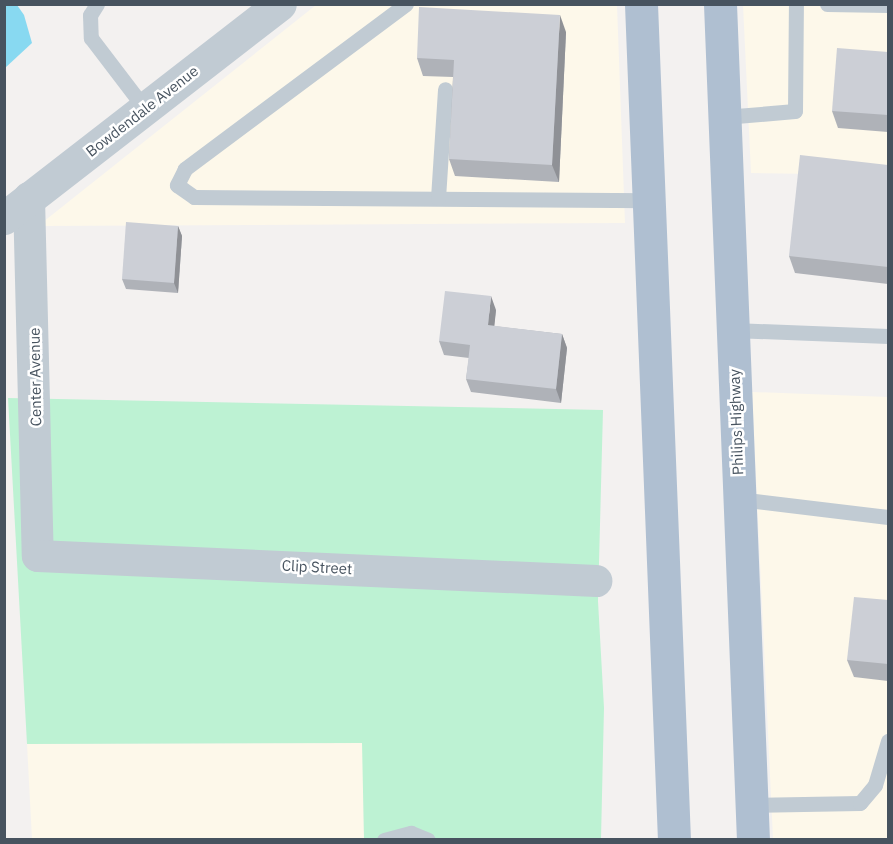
<!DOCTYPE html>
<style>
body{margin:0}
#map{position:relative;width:893px;height:844px;overflow:hidden;background:#f3f1f0;font-family:"IBM Plex Sans",sans-serif}
div>[style]{position:absolute}
.commercial>*{inset:0;background:#fdf8ea}
.green>*{inset:0;background:#bdf2d3}
.water>*{inset:0;background:#88d9f1}
.service>*{height:15px;margin:-7.5px;padding:0 7.5px;transform-origin:7.5px;border-radius:7.5px;background:#c1cbd3}
.minor>*{height:32px;margin:-16px;padding:0 16px;transform-origin:16px;border-radius:16px;background:#c1cbd3}
.tertiary>*{height:33px;margin:-16.5px;padding:0 16.5px;transform-origin:16.5px;border-radius:16.5px;background:#c1cbd3}
.primary>*{height:33px;margin:-16.5px;padding:0 16.5px;transform-origin:16.5px;border-radius:16.5px;background:#afbfd1}
.wall>*{inset:0;background:#afb2b8}
.shaded-wall>*{inset:0;background:#8f9196}
.building>*{inset:0;background:#cccfd6}
span{translate:-50% -50%;white-space:nowrap;text-align:center;line-height:1.15;-webkit-text-stroke:5px #fff;paint-order:stroke}
.street-label{font-size:15px;color:#47535f}
.frame{position:absolute;inset:0;border:6px solid #47535f;pointer-events:none}
</style>
<div id="map">
<div class="commercial">
<div style="clip-path:polygon(316px 5px,617px 5px,625px 223px,38px 226px)"></div>
<div style="clip-path:polygon(743px 5px,888px 5px,888px 175px,751px 173px)"></div>
<div style="clip-path:polygon(752px 392px,888px 397px,888px 839px,773px 839px)"></div>
<div style="clip-path:polygon(363px 743px,364px 839px,32px 839px,27px 744px)"></div>
</div>
<div class="green">
<div style="clip-path:polygon(8px 398px,603px 410px,598px 601px,604px 708px,601px 839px,364px 839px,362px 743px,27px 744px)"></div>
</div>
<div class="water">
<div style="clip-path:polygon(5px 4px,17px 5px,24px 15px,32px 43px,5px 68px)"></div>
</div>
<div class="service">
<div style="left:97px;top:4px;width:13px;rotate:122deg"></div>
<div style="left:90px;top:15px;width:23px;rotate:88deg"></div>
<div style="left:91px;top:38px;width:89px;rotate:52.7deg"></div>
<div style="left:406px;top:4px;width:276px;rotate:143.3deg"></div>
<div style="left:185px;top:169px;width:18px;rotate:117deg"></div>
<div style="left:177px;top:185px;width:21px;rotate:35deg"></div>
<div style="left:194px;top:197px;width:455px;rotate:0.4deg"></div>
<div style="left:827px;top:4px;width:61px;rotate:0.9deg"></div>
<div style="left:724px;top:117px;width:71px;rotate:-4.8deg"></div>
<div style="left:795px;top:111px;width:107px;rotate:-89.5deg"></div>
<div style="left:438px;top:198px;width:109px;rotate:-86.3deg"></div>
<div style="left:733px;top:330px;width:155px;rotate:2.2deg"></div>
<div style="left:739px;top:499px;width:150px;rotate:6.9deg"></div>
<div style="left:751px;top:805px;width:109px;rotate:-1.1deg"></div>
<div style="left:860px;top:803px;width:23px;rotate:-50deg"></div>
<div style="left:875px;top:785px;width:46px;rotate:-73.5deg"></div>
<div style="left:384px;top:840px;width:28px;rotate:-15deg"></div>
<div style="left:411px;top:833px;width:18px;rotate:22deg"></div>
</div>
<div class="minor">
<div style="left:29px;top:198px;width:358px;rotate:88.6deg"></div>
<div style="left:38px;top:556px;width:559px;rotate:2.57deg"></div>
</div>
<div class="tertiary">
<div style="left:4px;top:218px;width:349px;rotate:-37.8deg"></div>
</div>
<div class="primary">
<div style="left:641px;top:4px;width:837px;rotate:87.74deg"></div>
<div style="left:720px;top:4px;width:837px;rotate:87.74deg"></div>
</div>
<div class="wall">
<div style="clip-path:polygon(566px 32px,559px 182px,455px 176px,449px 159px,453px 77px,423px 76px,417px 58px)"></div>
<div style="clip-path:polygon(888px 52px,888px 132px,838px 128px,832px 111px)"></div>
<div style="clip-path:polygon(888px 165px,888px 284px,795px 273px,789px 256px)"></div>
<div style="clip-path:polygon(178px 226px,182px 236px,178px 293px,126px 289px,122px 279px)"></div>
<div style="clip-path:polygon(496px 310px,494px 326px,562px 334px,567px 348px,561px 403px,471px 392px,466px 379px,469px 358px,444px 355px,439px 341px)"></div>
<div style="clip-path:polygon(888px 600px,888px 681px,854px 677px,847px 660px)"></div>
</div>
<div class="shaded-wall">
<div style="clip-path:polygon(560px 15px,566px 32px,559px 182px,552px 165px)"></div>
<div style="clip-path:polygon(178px 226px,182px 236px,178px 293px,174px 283px)"></div>
<div style="clip-path:polygon(491px 296px,496px 310px,493px 339px,488px 325px)"></div>
<div style="clip-path:polygon(562px 334px,567px 348px,561px 403px,556px 389px)"></div>
</div>
<div class="building">
<div style="clip-path:polygon(419px 7px,560px 15px,552px 165px,449px 159px,454px 60px,417px 58px)"></div>
<div style="clip-path:polygon(837px 48px,888px 52px,888px 115px,832px 111px)"></div>
<div style="clip-path:polygon(800px 155px,888px 165px,888px 267px,789px 256px)"></div>
<div style="clip-path:polygon(126px 222px,178px 226px,174px 283px,122px 279px)"></div>
<div style="clip-path:polygon(445px 291px,491px 296px,488px 325px,562px 334px,556px 389px,466px 379px,470px 345px,439px 341px)"></div>
<div style="clip-path:polygon(854px 597px,888px 600px,888px 664px,847px 660px)"></div>
</div>
<div class="street-label">
<span style="left:142px;top:111px;rotate:-38deg">Bowdendale Avenue</span>
<span style="left:35px;top:377px;rotate:-91deg">Center Avenue</span>
<span style="left:736px;top:422px;rotate:-92deg">Philips Highway</span>
<span style="left:317px;top:567px;rotate:3deg">Clip Street</span>
</div>
<div class="frame"></div>
</div>
